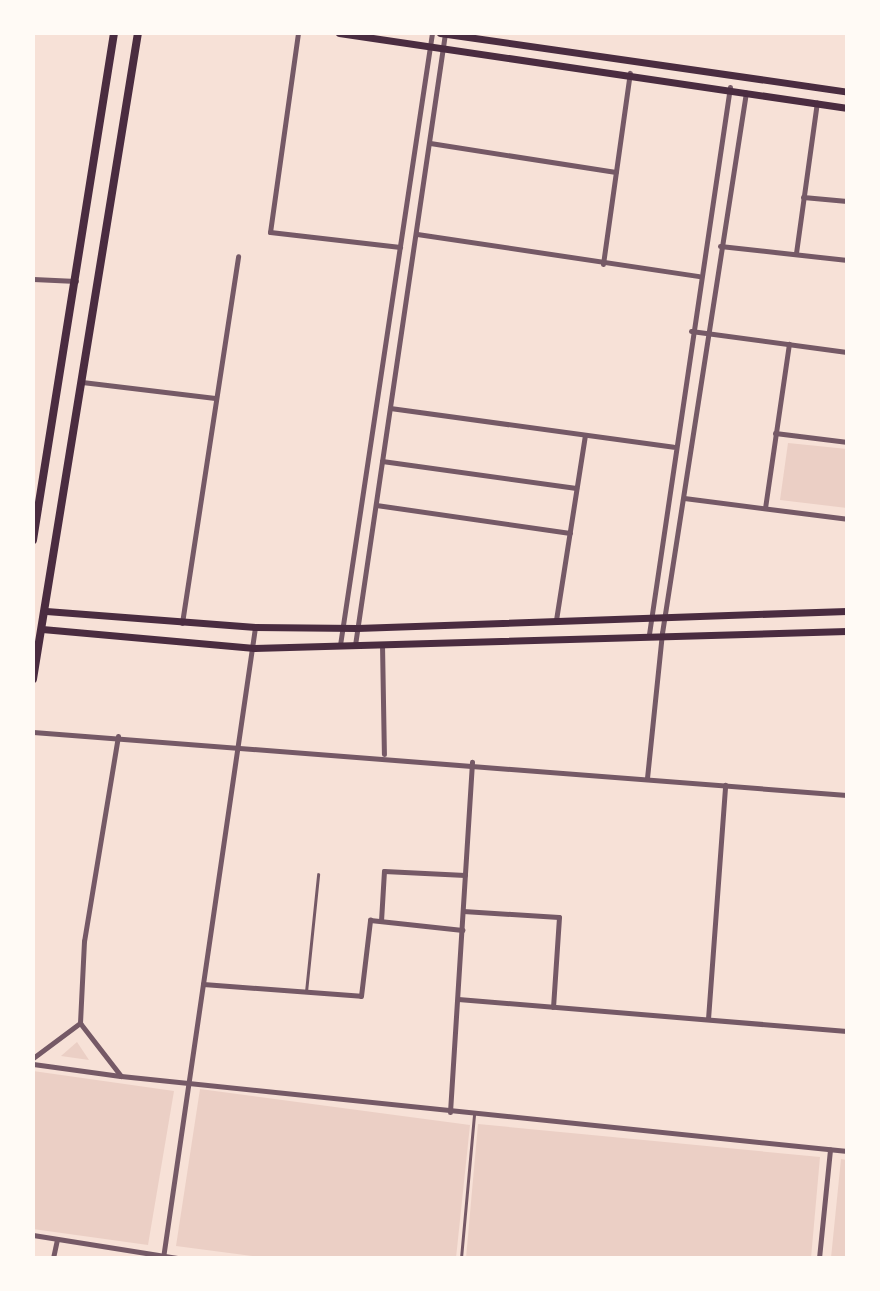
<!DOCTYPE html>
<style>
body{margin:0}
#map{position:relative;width:880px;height:1291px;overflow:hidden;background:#f7e1d7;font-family:"Playfair Display",serif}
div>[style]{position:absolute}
.green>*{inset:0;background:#ebcfc5}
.service>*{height:2.5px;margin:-1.25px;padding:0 1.25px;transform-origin:1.25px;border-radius:1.25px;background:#755966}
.minor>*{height:5px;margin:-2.5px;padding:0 2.5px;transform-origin:2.5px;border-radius:2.5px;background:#755966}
.secondary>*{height:7px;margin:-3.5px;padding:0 3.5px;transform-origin:3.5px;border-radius:3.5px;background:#4a2c40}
.primary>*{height:8px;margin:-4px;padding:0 4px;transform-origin:4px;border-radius:4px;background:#4a2c40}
span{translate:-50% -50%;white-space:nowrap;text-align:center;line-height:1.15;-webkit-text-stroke:6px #fffaf5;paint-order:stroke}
.frame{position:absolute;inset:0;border:35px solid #fffaf5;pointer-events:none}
</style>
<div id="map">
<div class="green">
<div style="clip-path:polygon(788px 443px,847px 449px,847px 508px,780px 500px)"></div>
<div style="clip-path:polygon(77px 1042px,89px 1060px,61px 1056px)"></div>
<div style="clip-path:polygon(33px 1071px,174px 1091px,148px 1245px,33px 1229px)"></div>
<div style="clip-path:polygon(200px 1089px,470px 1125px,456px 1258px,268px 1258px,176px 1246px)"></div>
<div style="clip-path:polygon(478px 1124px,820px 1157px,811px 1258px,466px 1258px)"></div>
<div style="clip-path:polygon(841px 1159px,847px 1160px,847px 1258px,831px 1258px)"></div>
</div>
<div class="service">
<div style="left:306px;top:992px;width:118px;rotate:-84.1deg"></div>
<div style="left:461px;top:1258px;width:144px;rotate:-84.8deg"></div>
</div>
<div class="minor">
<div style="left:298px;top:33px;width:201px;rotate:98deg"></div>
<div style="left:270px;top:232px;width:131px;rotate:6.6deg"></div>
<div style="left:430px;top:143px;width:188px;rotate:8.9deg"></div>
<div style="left:803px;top:197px;width:44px;rotate:5.2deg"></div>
<div style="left:417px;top:234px;width:285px;rotate:8.5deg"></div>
<div style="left:720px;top:246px;width:128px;rotate:6.3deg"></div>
<div style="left:796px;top:253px;width:152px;rotate:-82.1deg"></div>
<div style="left:603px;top:264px;width:193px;rotate:-82deg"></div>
<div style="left:33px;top:279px;width:43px;rotate:2.7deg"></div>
<div style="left:691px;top:331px;width:157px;rotate:7.7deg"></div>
<div style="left:82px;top:382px;width:134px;rotate:6.9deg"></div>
<div style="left:390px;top:408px;width:286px;rotate:7.8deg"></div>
<div style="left:775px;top:433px;width:73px;rotate:7.1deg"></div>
<div style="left:382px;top:461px;width:196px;rotate:7.9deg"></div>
<div style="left:684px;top:498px;width:164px;rotate:7.3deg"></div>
<div style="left:376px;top:505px;width:196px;rotate:8.2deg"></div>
<div style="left:765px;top:508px;width:166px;rotate:-81.7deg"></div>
<div style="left:556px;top:620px;width:187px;rotate:-81.1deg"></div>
<div style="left:182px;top:623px;width:371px;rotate:-81.3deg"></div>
<div style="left:649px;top:634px;width:553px;rotate:-81.58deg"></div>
<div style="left:382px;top:644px;width:110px;rotate:89deg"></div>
<div style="left:340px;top:645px;width:619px;rotate:-81.45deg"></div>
<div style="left:355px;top:645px;width:619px;rotate:-81.63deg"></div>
<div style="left:33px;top:732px;width:816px;rotate:4.43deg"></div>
<div style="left:118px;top:736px;width:208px;rotate:99.4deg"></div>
<div style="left:84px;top:941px;width:82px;rotate:92.8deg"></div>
<div style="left:80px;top:1023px;width:67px;rotate:52.3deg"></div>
<div style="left:121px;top:1076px;width:730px;rotate:5.9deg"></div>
<div style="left:647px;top:778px;width:146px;rotate:-84.1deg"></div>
<div style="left:662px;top:633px;width:547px;rotate:-81.17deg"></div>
<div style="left:463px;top:911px;width:96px;rotate:3.6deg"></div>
<div style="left:559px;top:917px;width:90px;rotate:93.8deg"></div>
<div style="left:381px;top:921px;width:50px;rotate:-86.6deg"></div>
<div style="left:384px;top:871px;width:81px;rotate:2.8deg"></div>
<div style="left:203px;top:984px;width:158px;rotate:4.3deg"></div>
<div style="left:361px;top:996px;width:77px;rotate:-83.2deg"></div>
<div style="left:370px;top:920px;width:93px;rotate:6.2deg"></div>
<div style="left:458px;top:999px;width:390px;rotate:4.7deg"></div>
<div style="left:708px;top:1019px;width:235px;rotate:-85.8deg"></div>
<div style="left:33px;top:1058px;width:59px;rotate:-36.7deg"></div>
<div style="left:33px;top:1064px;width:88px;rotate:7.9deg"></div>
<div style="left:450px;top:1112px;width:351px;rotate:-86.4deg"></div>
<div style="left:33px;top:1235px;width:146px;rotate:9.1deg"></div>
<div style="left:53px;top:1258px;width:19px;rotate:-78deg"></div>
<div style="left:163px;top:1258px;width:638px;rotate:-81.7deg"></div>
<div style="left:819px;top:1258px;width:109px;rotate:-84.2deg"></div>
</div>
<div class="secondary">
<div style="left:339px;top:33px;width:514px;rotate:8.4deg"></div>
<div style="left:440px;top:33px;width:411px;rotate:8.2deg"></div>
<div style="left:46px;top:611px;width:210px;rotate:4.4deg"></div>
<div style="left:255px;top:627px;width:102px;rotate:0.6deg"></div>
<div style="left:357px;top:628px;width:490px;rotate:-2deg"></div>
<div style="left:42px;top:629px;width:213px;rotate:5.1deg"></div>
<div style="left:254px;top:648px;width:593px;rotate:-1.64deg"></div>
</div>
<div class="primary">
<div style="left:33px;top:540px;width:513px;rotate:-80.92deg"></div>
<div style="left:33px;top:679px;width:654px;rotate:-80.77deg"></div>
</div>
<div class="frame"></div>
</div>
